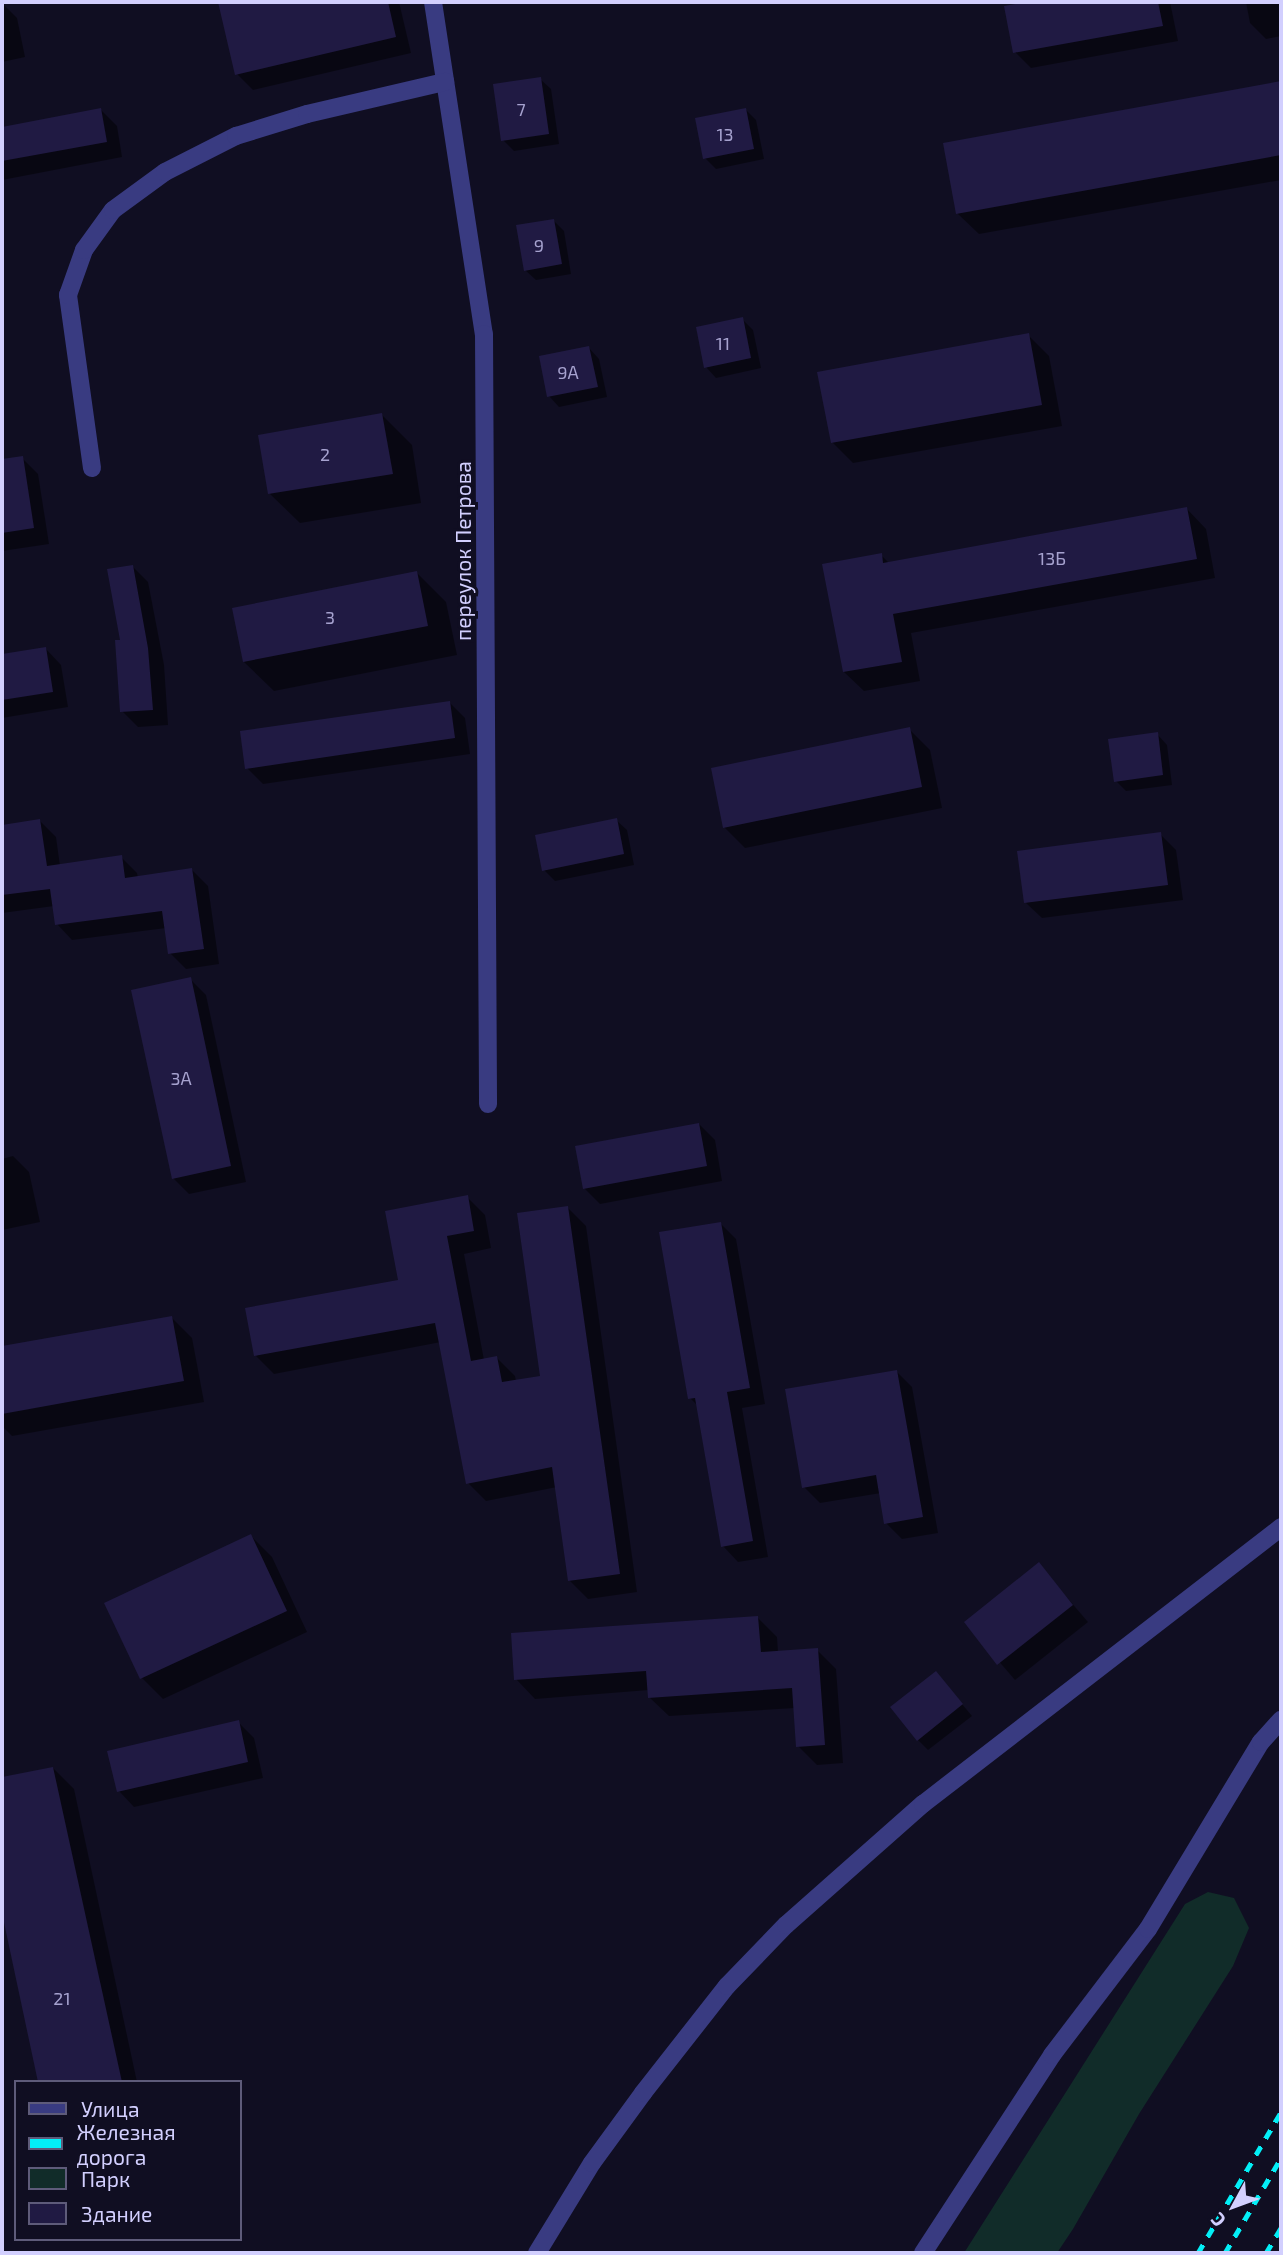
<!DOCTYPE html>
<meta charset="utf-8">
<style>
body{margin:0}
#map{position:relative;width:1283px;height:2255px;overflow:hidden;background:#100e22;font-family:"Exo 2",sans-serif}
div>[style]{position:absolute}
.green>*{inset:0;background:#112c29}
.shadow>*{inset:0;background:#0007}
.building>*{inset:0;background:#201a43}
.minor>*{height:18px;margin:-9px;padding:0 9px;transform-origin:9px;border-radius:9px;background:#393b81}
.rail>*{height:5px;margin-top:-2.5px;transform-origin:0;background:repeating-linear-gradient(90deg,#03eff7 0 10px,transparent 0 19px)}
span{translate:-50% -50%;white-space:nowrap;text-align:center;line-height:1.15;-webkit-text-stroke:6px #100e22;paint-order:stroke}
.number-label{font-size:18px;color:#a6a2cf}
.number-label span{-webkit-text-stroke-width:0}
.street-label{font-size:21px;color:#d2cffe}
.frame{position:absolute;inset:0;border:4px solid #d2cffe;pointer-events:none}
.legend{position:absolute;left:14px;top:2080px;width:228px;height:161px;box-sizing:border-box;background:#100e22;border:2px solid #5e5b7a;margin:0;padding:9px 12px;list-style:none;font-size:21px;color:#d2cffe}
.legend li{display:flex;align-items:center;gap:14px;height:35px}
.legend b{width:35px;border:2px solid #5e5b7a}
.north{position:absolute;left:1199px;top:2171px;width:70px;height:70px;-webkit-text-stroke:5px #100e22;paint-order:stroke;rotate:229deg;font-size:19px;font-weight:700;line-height:28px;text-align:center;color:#d2cffe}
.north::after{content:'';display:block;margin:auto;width:24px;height:32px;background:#d2cffe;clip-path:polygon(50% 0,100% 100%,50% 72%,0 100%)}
</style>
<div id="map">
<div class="green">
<div style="clip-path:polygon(1208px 1892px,1234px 1898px,1249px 1928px,1233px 1966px,1139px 2114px,1073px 2229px,1057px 2253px,964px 2253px,1185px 1904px)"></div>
</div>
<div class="shadow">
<div style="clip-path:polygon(220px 2px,399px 2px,411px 53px,253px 90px,237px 74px)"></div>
<div style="clip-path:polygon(1036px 2px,1170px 2px,1178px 41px,1031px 68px,1015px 52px,1006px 7px)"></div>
<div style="clip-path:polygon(1246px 2px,1281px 2px,1281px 36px,1266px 39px,1250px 23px)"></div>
<div style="clip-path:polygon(2px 3px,17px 18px,25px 57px,2px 62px)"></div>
<div style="clip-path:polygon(540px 79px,551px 89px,559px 144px,514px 151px,503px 140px)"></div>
<div style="clip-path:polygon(1281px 83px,1281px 180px,979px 234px,958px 214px,945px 144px)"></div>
<div style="clip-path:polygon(101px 110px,117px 126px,122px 157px,2px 180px,2px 128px)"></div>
<div style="clip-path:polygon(746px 110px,756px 120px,764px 159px,716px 169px,705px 158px)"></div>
<div style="clip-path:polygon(553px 220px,564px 231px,571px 274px,536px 280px,525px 270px)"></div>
<div style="clip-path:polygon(742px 319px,753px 330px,761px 368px,716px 378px,706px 367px)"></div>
<div style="clip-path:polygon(1028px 335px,1049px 356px,1062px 426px,853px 463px,832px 442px)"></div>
<div style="clip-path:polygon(589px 348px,599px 359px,607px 397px,559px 407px,549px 396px)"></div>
<div style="clip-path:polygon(382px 415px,412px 445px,421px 503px,300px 523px,270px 494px)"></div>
<div style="clip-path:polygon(22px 458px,38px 474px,49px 544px,2px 551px,2px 461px)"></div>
<div style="clip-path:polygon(1187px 509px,1206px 529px,1215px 578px,911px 633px,920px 681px,864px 691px,844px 672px,881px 555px,889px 563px)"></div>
<div style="clip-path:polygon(132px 566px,148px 582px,164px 665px,168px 725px,138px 727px,122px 711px,122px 642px)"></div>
<div style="clip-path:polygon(417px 573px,446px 602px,457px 655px,274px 691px,244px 662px)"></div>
<div style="clip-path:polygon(46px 649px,61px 665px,68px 707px,2px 718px,2px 656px)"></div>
<div style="clip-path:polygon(449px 702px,465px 718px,470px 754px,263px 784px,247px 768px)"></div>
<div style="clip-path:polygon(909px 729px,930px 750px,942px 808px,745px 848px,724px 827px)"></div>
<div style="clip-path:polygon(1157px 734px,1167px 745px,1172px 785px,1126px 791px,1116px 781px)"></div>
<div style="clip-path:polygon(616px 820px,627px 830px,634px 865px,555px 881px,544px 870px)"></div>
<div style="clip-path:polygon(40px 821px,56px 837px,60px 866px,121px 857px,137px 873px,138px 878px,192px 870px,208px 886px,219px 964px,186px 969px,170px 953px,166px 928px,72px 940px,57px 924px,54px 906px,2px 913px,2px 826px)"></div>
<div style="clip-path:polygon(1160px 834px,1176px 850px,1183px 900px,1042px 918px,1026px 903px)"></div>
<div style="clip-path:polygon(190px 979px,206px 995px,246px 1182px,189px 1194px,173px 1178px)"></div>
<div style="clip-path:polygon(699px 1124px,715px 1140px,722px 1181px,600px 1204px,584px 1188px)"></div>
<div style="clip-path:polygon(13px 1156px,29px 1172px,40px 1222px,2px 1230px,2px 1159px)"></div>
<div style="clip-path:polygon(467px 1197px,485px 1215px,491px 1248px,464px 1254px,484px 1360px,497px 1358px,515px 1376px,516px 1381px,542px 1377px,568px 1208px,586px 1226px,637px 1592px,588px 1599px,570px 1581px,557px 1487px,486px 1501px,468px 1483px,441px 1342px,274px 1374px,256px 1356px,400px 1281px)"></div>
<div style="clip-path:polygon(720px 1223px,736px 1239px,765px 1404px,742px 1408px,768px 1557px,738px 1562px,723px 1546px,698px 1406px,690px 1398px)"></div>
<div style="clip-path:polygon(171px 1317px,192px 1338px,204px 1402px,12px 1436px,2px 1426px,2px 1348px)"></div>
<div style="clip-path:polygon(896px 1371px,912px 1387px,938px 1533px,902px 1539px,886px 1523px,881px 1493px,820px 1503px,804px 1487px)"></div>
<div style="clip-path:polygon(251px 1536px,272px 1557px,307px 1632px,163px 1699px,142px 1678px)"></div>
<div style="clip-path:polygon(1039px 1565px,1088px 1622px,1015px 1680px,966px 1623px)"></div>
<div style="clip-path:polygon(758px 1618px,777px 1637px,778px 1652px,817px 1650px,836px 1669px,843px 1763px,817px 1765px,798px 1746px,795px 1708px,669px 1716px,649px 1697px,649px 1690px,535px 1699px,516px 1679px)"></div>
<div style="clip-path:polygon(936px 1673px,972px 1716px,928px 1750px,918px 1740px)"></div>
<div style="clip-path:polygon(238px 1722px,254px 1738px,263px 1778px,134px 1807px,119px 1791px)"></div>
<div style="clip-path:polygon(53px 1768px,74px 1789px,137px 2082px,40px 2082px,2px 1905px,2px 1779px)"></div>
</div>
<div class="building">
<div style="clip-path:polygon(218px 2px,388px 2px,396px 37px,235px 75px)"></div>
<div style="clip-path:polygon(1026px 2px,1158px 2px,1163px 26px,1013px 53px,1004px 6px)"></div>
<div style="clip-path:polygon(541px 77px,549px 134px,501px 141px,493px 84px)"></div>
<div style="clip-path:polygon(1281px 81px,1281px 155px,956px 214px,943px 143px)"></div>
<div style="clip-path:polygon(101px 108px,107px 142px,2px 161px,2px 127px)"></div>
<div style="clip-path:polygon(746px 108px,754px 149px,703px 159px,695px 118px)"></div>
<div style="clip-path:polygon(554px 219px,562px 264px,524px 271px,516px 225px)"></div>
<div style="clip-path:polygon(743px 317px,751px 358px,704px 368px,696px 327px)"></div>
<div style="clip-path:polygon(1029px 333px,1042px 405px,831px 443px,817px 372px)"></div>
<div style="clip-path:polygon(589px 346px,598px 387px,547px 397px,539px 356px)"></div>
<div style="clip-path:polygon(382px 413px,393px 474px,268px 494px,258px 435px)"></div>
<div style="clip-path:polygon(23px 456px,34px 528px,2px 533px,2px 459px)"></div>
<div style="clip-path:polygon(1187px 507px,1197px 559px,893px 614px,902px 662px,843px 672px,822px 564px,882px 553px,883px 563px)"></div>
<div style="clip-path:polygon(133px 565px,148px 648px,153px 710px,120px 712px,115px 640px,120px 640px,107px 569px)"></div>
<div style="clip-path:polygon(417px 571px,428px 626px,243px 662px,232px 608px)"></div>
<div style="clip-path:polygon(46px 647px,53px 692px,2px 700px,2px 654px)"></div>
<div style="clip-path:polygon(450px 701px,455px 738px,245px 769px,240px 731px)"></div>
<div style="clip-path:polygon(910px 727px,922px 787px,723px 828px,711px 768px)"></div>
<div style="clip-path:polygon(1158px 732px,1163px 775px,1114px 782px,1108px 739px)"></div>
<div style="clip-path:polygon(617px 818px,624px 854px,542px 871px,535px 835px)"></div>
<div style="clip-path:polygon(40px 819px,47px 866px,122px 855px,125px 878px,192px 868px,204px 949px,168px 954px,162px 911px,55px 925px,50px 889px,2px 895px,2px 825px)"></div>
<div style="clip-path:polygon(1161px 832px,1168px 885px,1024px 903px,1017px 851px)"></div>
<div style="clip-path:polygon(191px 977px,231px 1166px,172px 1179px,131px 990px)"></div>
<div style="clip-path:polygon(699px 1123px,707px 1166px,583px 1189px,575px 1146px)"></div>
<div style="clip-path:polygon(468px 1195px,474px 1231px,447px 1236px,471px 1361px,497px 1356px,502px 1382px,540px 1376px,517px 1213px,568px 1206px,620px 1574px,568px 1581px,552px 1467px,466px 1484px,435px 1323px,254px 1356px,245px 1308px,398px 1280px,385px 1211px)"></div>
<div style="clip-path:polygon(721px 1222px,750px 1388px,727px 1392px,753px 1541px,721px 1547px,695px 1398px,688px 1399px,659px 1232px)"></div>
<div style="clip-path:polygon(172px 1316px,184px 1381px,2px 1414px,2px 1346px)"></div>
<div style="clip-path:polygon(897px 1370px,923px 1517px,884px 1524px,876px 1475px,802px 1488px,785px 1389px)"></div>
<div style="clip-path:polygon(251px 1534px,287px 1611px,140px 1679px,104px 1603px)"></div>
<div style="clip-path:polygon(1039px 1562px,1073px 1605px,997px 1665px,964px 1622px)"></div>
<div style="clip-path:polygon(758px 1616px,761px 1652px,818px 1648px,825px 1745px,796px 1747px,792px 1688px,648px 1698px,646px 1671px,514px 1680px,511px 1633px)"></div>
<div style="clip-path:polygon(936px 1671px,963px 1704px,917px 1741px,890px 1707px)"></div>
<div style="clip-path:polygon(239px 1720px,248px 1762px,117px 1792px,107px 1751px)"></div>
<div style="clip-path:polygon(53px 1767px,122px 2082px,38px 2082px,2px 1913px,2px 1777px)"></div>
</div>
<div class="minor">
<div style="left:433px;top:2px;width:336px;rotate:81.3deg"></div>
<div style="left:484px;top:334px;width:770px;rotate:89.7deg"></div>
<div style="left:92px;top:468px;width:175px;rotate:-97.9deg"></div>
<div style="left:68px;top:295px;width:48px;rotate:-70.4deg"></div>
<div style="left:84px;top:250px;width:49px;rotate:-54.1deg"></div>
<div style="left:113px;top:210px;width:64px;rotate:-36.2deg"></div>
<div style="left:165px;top:172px;width:80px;rotate:-26.9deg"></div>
<div style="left:236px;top:136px;width:74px;rotate:-17.2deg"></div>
<div style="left:307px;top:114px;width:142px;rotate:-13.1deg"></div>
<div style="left:537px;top:2253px;width:105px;rotate:-58.6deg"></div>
<div style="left:592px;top:2163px;width:87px;rotate:-53.9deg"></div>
<div style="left:643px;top:2093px;width:136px;rotate:-51.9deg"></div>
<div style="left:727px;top:1986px;width:85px;rotate:-46deg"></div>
<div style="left:786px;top:1925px;width:183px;rotate:-41.5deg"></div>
<div style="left:923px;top:1804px;width:453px;rotate:-37.7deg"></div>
<div style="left:923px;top:2253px;width:236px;rotate:-56.9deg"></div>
<div style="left:1052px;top:2055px;width:158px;rotate:-52.7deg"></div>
<div style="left:1148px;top:1929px;width:218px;rotate:-58.9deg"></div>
<div style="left:1261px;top:1742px;width:30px;rotate:-48deg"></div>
</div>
<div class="rail">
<div style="left:1198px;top:2253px;width:164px;rotate:-59.5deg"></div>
<div style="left:1225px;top:2253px;width:110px;rotate:-59.5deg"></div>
<div style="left:1266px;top:2253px;width:29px;rotate:-59deg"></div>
</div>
<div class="number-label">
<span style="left:521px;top:109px">7</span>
<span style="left:725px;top:134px">13</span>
<span style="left:539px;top:245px">9</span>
<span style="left:723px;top:343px">11</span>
<span style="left:568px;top:372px">9А</span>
<span style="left:325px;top:454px">2</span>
<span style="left:1052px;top:558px">13Б</span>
<span style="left:330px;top:617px">3</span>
<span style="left:181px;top:1078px">3А</span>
<span style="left:62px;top:1998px">21</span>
</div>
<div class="street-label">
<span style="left:463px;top:551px;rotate:-90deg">переулок Петрова</span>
</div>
<div class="frame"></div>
<ul class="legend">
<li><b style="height:9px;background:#393b81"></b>Улица</li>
<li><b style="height:9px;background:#03eff7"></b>Железная дорога</li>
<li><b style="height:19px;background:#112c29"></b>Парк</li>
<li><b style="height:19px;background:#201a43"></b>Здание</li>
</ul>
<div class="north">С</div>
</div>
